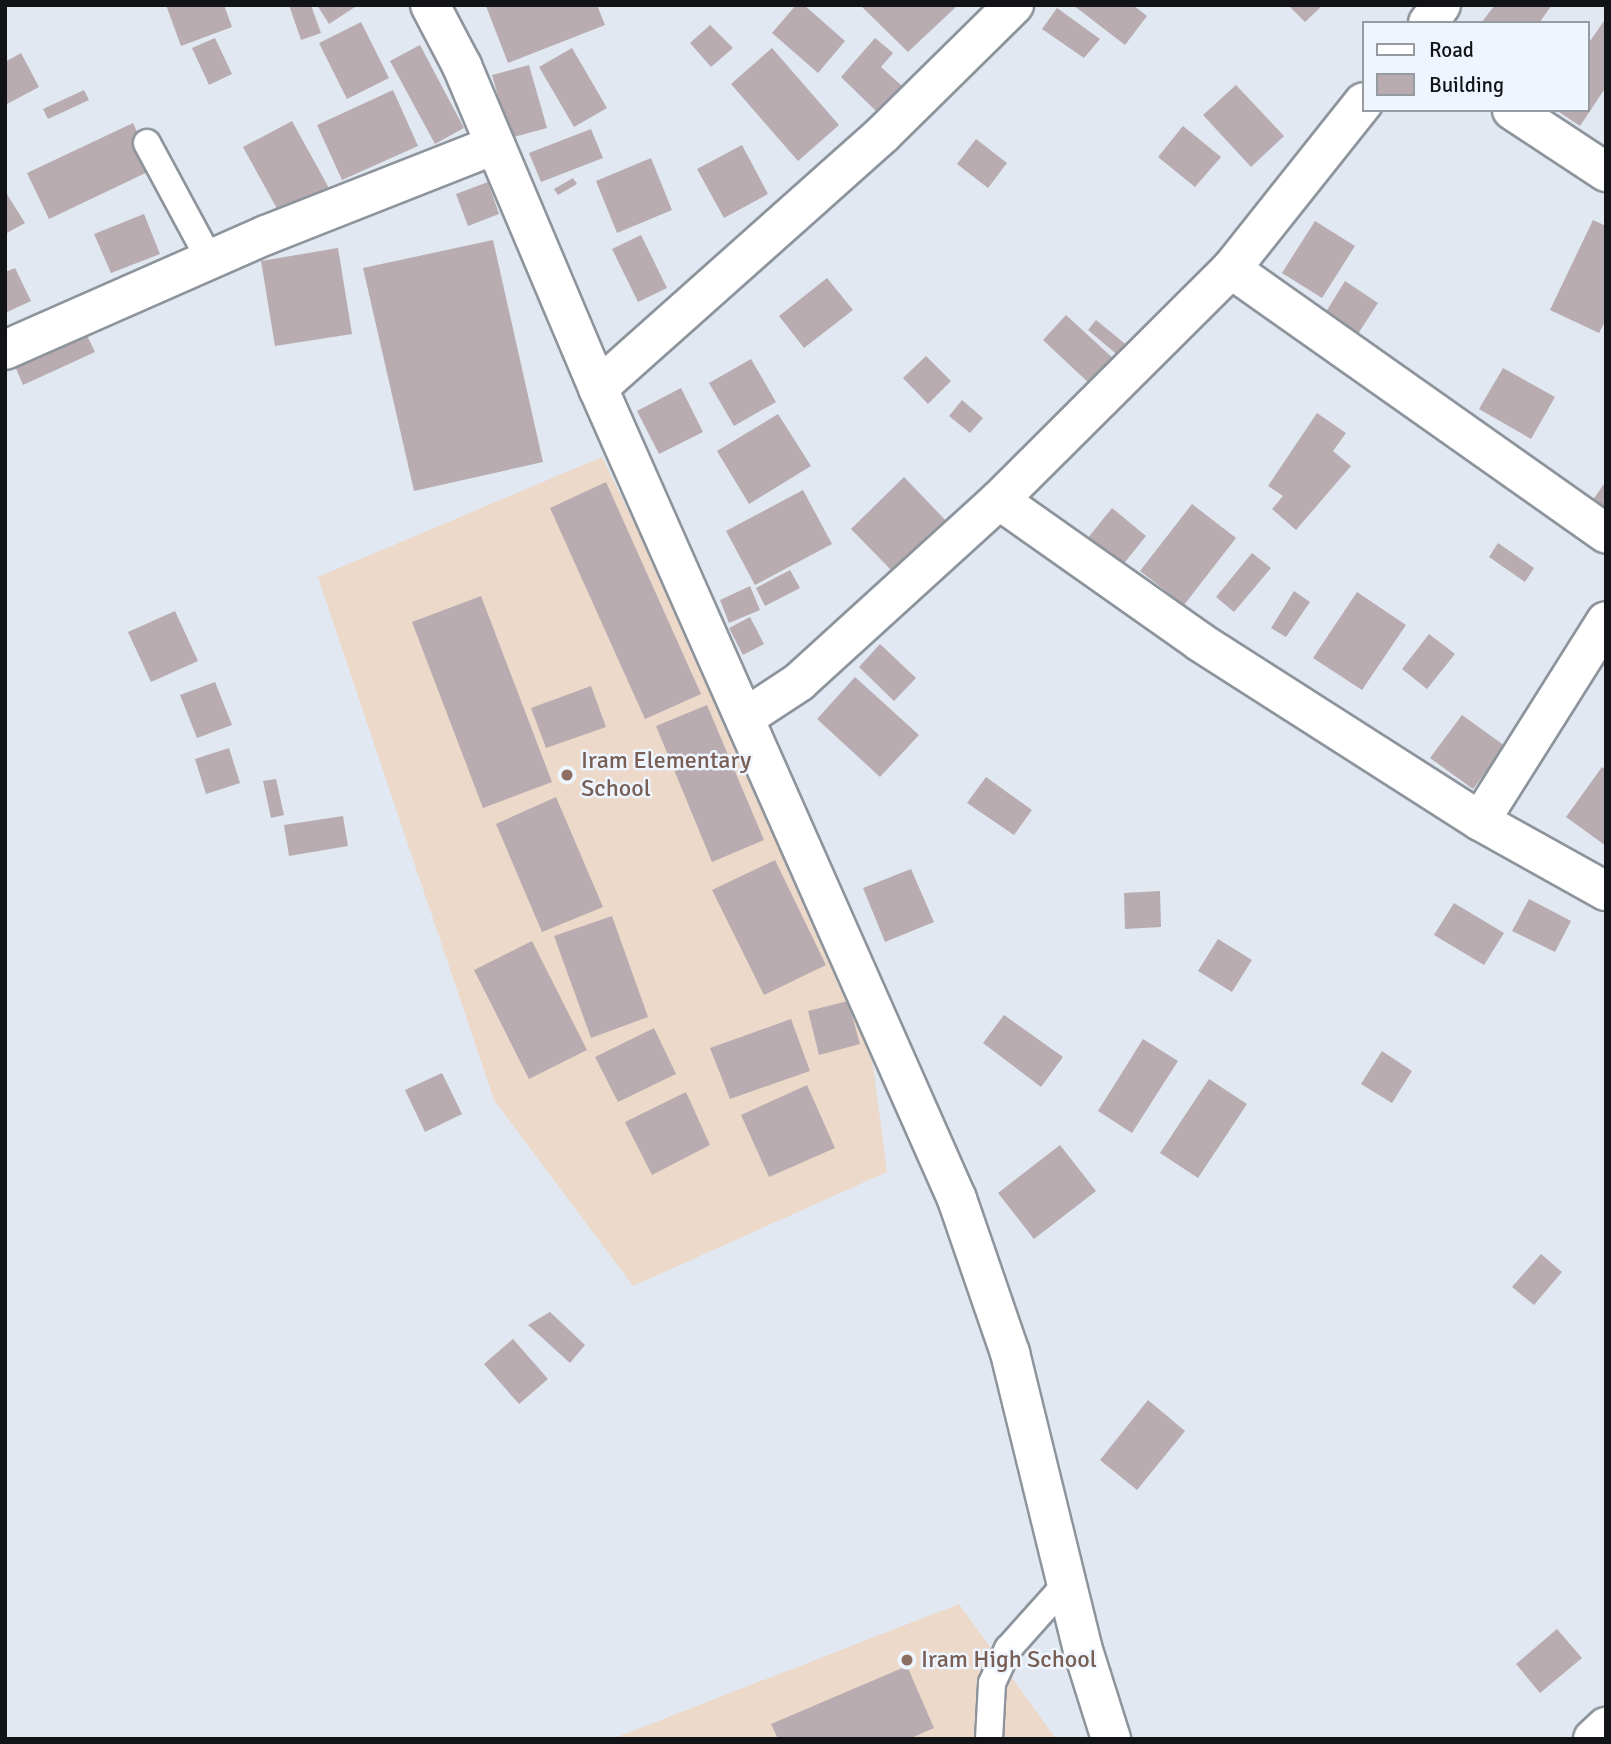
<!DOCTYPE html>
<style>
body{margin:0}
#map{position:relative;width:1611px;height:1744px;overflow:hidden;background:#e1e8f1;font-family:Signika,sans-serif}
div>[style]{position:absolute}
.education>*{inset:0;background:#ecd9c9}
.building>*{inset:0;background:#b8acb1}
.roads{filter:drop-shadow(2px 0 #8d949c) drop-shadow(-2px 0 #8d949c) drop-shadow(0 2px #8d949c) drop-shadow(0 -2px #8d949c)}
.service>*{height:26px;margin:-13px;padding:0 13px;transform-origin:13px;border-radius:13px;background:#fff}
.minor>*{height:38px;margin:-19px;padding:0 19px;transform-origin:19px;border-radius:19px;background:#fff}
.dots>*{width:19px;height:19px;translate:-50% -50%;box-sizing:border-box;border:4px solid #eef5fe;border-radius:50%}
span{translate:-50% -50%;white-space:nowrap;text-align:center;line-height:1.15;-webkit-text-stroke:5px #eef5fe;paint-order:stroke}
.education-label{font-size:24px;color:#785e54}
.left{translate:0 -50%;text-align:left}
.frame{position:absolute;inset:0;border:7px solid #111316;pointer-events:none}
.legend{position:absolute;left:1362px;top:21px;width:228px;height:91px;box-sizing:border-box;background:#eef5fe;border:2px solid #969ba1;margin:0;padding:9px 12px;list-style:none;font-size:21px;color:#111316}
.legend li{display:flex;align-items:center;gap:14px;height:35px}
.legend b{width:35px;border:2px solid #969ba1}
</style>
<div id="map">
<div class="education">
<div style="clip-path:polygon(602px 457px,668px 592px,871px 1050px,887px 1172px,633px 1286px,494px 1100px,318px 577px)"></div>
<div style="clip-path:polygon(959px 1604px,1056px 1739px,612px 1739px)"></div>
</div>
<div class="building">
<div style="clip-path:polygon(166px 5px,224px 5px,232px 27px,181px 46px)"></div>
<div style="clip-path:polygon(289px 5px,311px 5px,321px 33px,301px 40px)"></div>
<div style="clip-path:polygon(317px 5px,358px 5px,329px 24px)"></div>
<div style="clip-path:polygon(597px 5px,605px 25px,508px 63px,486px 6px)"></div>
<div style="clip-path:polygon(796px 5px,804px 5px,845px 41px,818px 73px,772px 33px)"></div>
<div style="clip-path:polygon(860px 5px,958px 5px,908px 52px)"></div>
<div style="clip-path:polygon(1073px 5px,1133px 5px,1147px 16px,1125px 45px)"></div>
<div style="clip-path:polygon(1288px 5px,1323px 5px,1305px 22px)"></div>
<div style="clip-path:polygon(1495px 5px,1552px 5px,1539px 23px,1481px 23px)"></div>
<div style="clip-path:polygon(1057px 8px,1100px 39px,1084px 58px,1042px 29px)"></div>
<div style="clip-path:polygon(1604px 21px,1606px 87px,1580px 126px,1556px 110px,1588px 110px,1588px 44px)"></div>
<div style="clip-path:polygon(361px 22px,389px 78px,347px 99px,319px 43px)"></div>
<div style="clip-path:polygon(710px 25px,733px 48px,711px 67px,690px 43px)"></div>
<div style="clip-path:polygon(215px 38px,232px 74px,209px 85px,192px 48px)"></div>
<div style="clip-path:polygon(875px 38px,893px 53px,881px 67px,902px 86px,878px 113px,841px 77px)"></div>
<div style="clip-path:polygon(420px 45px,464px 128px,435px 144px,390px 61px)"></div>
<div style="clip-path:polygon(572px 48px,607px 108px,574px 127px,539px 67px)"></div>
<div style="clip-path:polygon(772px 48px,839px 125px,798px 161px,731px 84px)"></div>
<div style="clip-path:polygon(21px 53px,39px 87px,5px 105px,5px 62px)"></div>
<div style="clip-path:polygon(529px 65px,547px 128px,510px 138px,492px 75px)"></div>
<div style="clip-path:polygon(1236px 85px,1284px 136px,1251px 167px,1203px 115px)"></div>
<div style="clip-path:polygon(84px 90px,89px 100px,48px 119px,43px 109px)"></div>
<div style="clip-path:polygon(393px 90px,418px 146px,342px 180px,317px 125px)"></div>
<div style="clip-path:polygon(292px 121px,330px 190px,281px 216px,243px 147px)"></div>
<div style="clip-path:polygon(133px 123px,154px 169px,49px 219px,27px 173px)"></div>
<div style="clip-path:polygon(1183px 126px,1221px 157px,1195px 187px,1158px 157px)"></div>
<div style="clip-path:polygon(591px 129px,603px 158px,541px 182px,529px 153px)"></div>
<div style="clip-path:polygon(976px 139px,1007px 163px,988px 188px,957px 164px)"></div>
<div style="clip-path:polygon(742px 145px,768px 194px,724px 218px,697px 169px)"></div>
<div style="clip-path:polygon(651px 158px,672px 210px,617px 233px,596px 181px)"></div>
<div style="clip-path:polygon(573px 178px,577px 184px,558px 195px,554px 189px)"></div>
<div style="clip-path:polygon(488px 182px,499px 214px,468px 226px,456px 194px)"></div>
<div style="clip-path:polygon(5px 191px,25px 223px,5px 234px)"></div>
<div style="clip-path:polygon(144px 214px,160px 254px,111px 273px,94px 234px)"></div>
<div style="clip-path:polygon(1593px 220px,1606px 226px,1606px 320px,1599px 333px,1550px 310px)"></div>
<div style="clip-path:polygon(1315px 221px,1355px 246px,1322px 298px,1282px 273px)"></div>
<div style="clip-path:polygon(641px 235px,667px 288px,638px 302px,612px 249px)"></div>
<div style="clip-path:polygon(493px 240px,543px 462px,414px 491px,363px 268px)"></div>
<div style="clip-path:polygon(338px 248px,352px 334px,275px 346px,261px 261px)"></div>
<div style="clip-path:polygon(15px 268px,31px 301px,5px 313px,5px 272px)"></div>
<div style="clip-path:polygon(827px 278px,853px 310px,804px 348px,779px 316px)"></div>
<div style="clip-path:polygon(1345px 281px,1378px 303px,1354px 340px,1321px 320px)"></div>
<div style="clip-path:polygon(1066px 315px,1116px 361px,1092px 386px,1043px 340px)"></div>
<div style="clip-path:polygon(1096px 320px,1129px 347px,1120px 357px,1088px 330px)"></div>
<div style="clip-path:polygon(83px 327px,95px 352px,23px 385px,12px 359px)"></div>
<div style="clip-path:polygon(926px 356px,951px 381px,928px 404px,903px 378px)"></div>
<div style="clip-path:polygon(751px 359px,776px 402px,734px 426px,709px 383px)"></div>
<div style="clip-path:polygon(1503px 368px,1555px 397px,1531px 439px,1479px 409px)"></div>
<div style="clip-path:polygon(681px 388px,703px 432px,659px 454px,637px 411px)"></div>
<div style="clip-path:polygon(962px 400px,983px 418px,970px 433px,949px 416px)"></div>
<div style="clip-path:polygon(1317px 413px,1346px 433px,1333px 451px,1351px 466px,1296px 530px,1272px 509px,1283px 496px,1268px 486px)"></div>
<div style="clip-path:polygon(778px 414px,811px 466px,749px 504px,717px 451px)"></div>
<div style="clip-path:polygon(904px 477px,949px 524px,895px 574px,851px 529px)"></div>
<div style="clip-path:polygon(1606px 481px,1606px 519px,1588px 507px)"></div>
<div style="clip-path:polygon(606px 482px,701px 694px,645px 719px,550px 508px)"></div>
<div style="clip-path:polygon(803px 490px,832px 544px,755px 585px,726px 531px)"></div>
<div style="clip-path:polygon(1192px 504px,1236px 538px,1184px 605px,1140px 571px)"></div>
<div style="clip-path:polygon(1112px 508px,1146px 536px,1117px 572px,1083px 544px)"></div>
<div style="clip-path:polygon(1498px 543px,1534px 568px,1525px 582px,1489px 557px)"></div>
<div style="clip-path:polygon(1252px 553px,1271px 568px,1234px 612px,1216px 597px)"></div>
<div style="clip-path:polygon(790px 570px,800px 588px,765px 606px,756px 588px)"></div>
<div style="clip-path:polygon(750px 586px,760px 610px,729px 623px,720px 600px)"></div>
<div style="clip-path:polygon(1294px 591px,1310px 602px,1286px 637px,1271px 628px)"></div>
<div style="clip-path:polygon(1357px 592px,1406px 625px,1362px 690px,1313px 658px)"></div>
<div style="clip-path:polygon(481px 596px,552px 782px,483px 808px,412px 622px)"></div>
<div style="clip-path:polygon(175px 611px,198px 661px,151px 682px,128px 632px)"></div>
<div style="clip-path:polygon(750px 617px,764px 644px,743px 655px,729px 628px)"></div>
<div style="clip-path:polygon(1429px 634px,1455px 654px,1427px 689px,1402px 669px)"></div>
<div style="clip-path:polygon(880px 644px,916px 678px,894px 701px,859px 667px)"></div>
<div style="clip-path:polygon(855px 677px,919px 735px,880px 777px,817px 719px)"></div>
<div style="clip-path:polygon(215px 682px,232px 725px,197px 738px,180px 695px)"></div>
<div style="clip-path:polygon(591px 686px,606px 727px,546px 748px,531px 708px)"></div>
<div style="clip-path:polygon(707px 705px,764px 840px,712px 862px,656px 726px)"></div>
<div style="clip-path:polygon(1462px 715px,1505px 746px,1473px 789px,1430px 758px)"></div>
<div style="clip-path:polygon(229px 748px,240px 783px,206px 794px,195px 759px)"></div>
<div style="clip-path:polygon(1602px 767px,1606px 770px,1606px 846px,1566px 817px)"></div>
<div style="clip-path:polygon(986px 777px,1032px 810px,1014px 835px,967px 803px)"></div>
<div style="clip-path:polygon(276px 779px,284px 815px,271px 818px,263px 781px)"></div>
<div style="clip-path:polygon(556px 797px,603px 907px,542px 932px,496px 824px)"></div>
<div style="clip-path:polygon(343px 816px,348px 846px,289px 856px,284px 825px)"></div>
<div style="clip-path:polygon(775px 860px,826px 965px,764px 995px,712px 890px)"></div>
<div style="clip-path:polygon(911px 869px,934px 922px,885px 942px,863px 888px)"></div>
<div style="clip-path:polygon(1160px 891px,1161px 927px,1125px 929px,1124px 893px)"></div>
<div style="clip-path:polygon(1529px 899px,1571px 921px,1555px 952px,1512px 931px)"></div>
<div style="clip-path:polygon(1454px 903px,1504px 933px,1484px 965px,1434px 935px)"></div>
<div style="clip-path:polygon(612px 916px,648px 1017px,591px 1038px,554px 936px)"></div>
<div style="clip-path:polygon(1218px 939px,1252px 960px,1232px 992px,1198px 971px)"></div>
<div style="clip-path:polygon(532px 941px,587px 1050px,529px 1079px,474px 970px)"></div>
<div style="clip-path:polygon(848px 1001px,860px 1044px,819px 1055px,808px 1011px)"></div>
<div style="clip-path:polygon(1004px 1015px,1063px 1057px,1041px 1087px,983px 1043px)"></div>
<div style="clip-path:polygon(791px 1019px,810px 1071px,730px 1099px,710px 1048px)"></div>
<div style="clip-path:polygon(654px 1028px,676px 1074px,618px 1102px,595px 1057px)"></div>
<div style="clip-path:polygon(1143px 1039px,1178px 1061px,1132px 1133px,1098px 1111px)"></div>
<div style="clip-path:polygon(1382px 1051px,1412px 1071px,1392px 1103px,1361px 1084px)"></div>
<div style="clip-path:polygon(442px 1073px,462px 1114px,425px 1132px,405px 1090px)"></div>
<div style="clip-path:polygon(1209px 1079px,1247px 1104px,1198px 1178px,1160px 1153px)"></div>
<div style="clip-path:polygon(807px 1085px,835px 1148px,769px 1177px,741px 1115px)"></div>
<div style="clip-path:polygon(686px 1092px,710px 1145px,652px 1175px,625px 1122px)"></div>
<div style="clip-path:polygon(1060px 1145px,1096px 1191px,1034px 1239px,998px 1193px)"></div>
<div style="clip-path:polygon(1541px 1254px,1562px 1272px,1534px 1305px,1512px 1287px)"></div>
<div style="clip-path:polygon(550px 1312px,585px 1345px,570px 1363px,528px 1325px)"></div>
<div style="clip-path:polygon(513px 1339px,548px 1379px,519px 1404px,484px 1364px)"></div>
<div style="clip-path:polygon(1148px 1400px,1185px 1431px,1137px 1490px,1100px 1460px)"></div>
<div style="clip-path:polygon(1557px 1629px,1582px 1658px,1540px 1693px,1516px 1664px)"></div>
<div style="clip-path:polygon(907px 1666px,934px 1728px,909px 1739px,778px 1739px,771px 1724px)"></div>
</div>
<div class="roads">
<div class="service">
<div style="left:147px;top:143px;width:133px;rotate:61.7deg"></div>
<div style="left:989px;top:1739px;width:56px;rotate:-86.9deg"></div>
<div style="left:992px;top:1683px;width:38px;rotate:-65deg"></div>
<div style="left:1008px;top:1649px;width:89px;rotate:-48.2deg"></div>
</div>
<div class="minor">
<div style="left:430px;top:5px;width:69px;rotate:62.3deg"></div>
<div style="left:462px;top:66px;width:350px;rotate:67.1deg"></div>
<div style="left:598px;top:388px;width:887px;rotate:66.12deg"></div>
<div style="left:957px;top:1199px;width:163px;rotate:71deg"></div>
<div style="left:1010px;top:1353px;width:306px;rotate:76.2deg"></div>
<div style="left:1083px;top:1650px;width:93px;rotate:72.5deg"></div>
<div style="left:1428px;top:23px;width:22px;rotate:-54deg"></div>
<div style="left:1512px;top:110px;width:113px;rotate:33.4deg"></div>
<div style="left:1231px;top:269px;width:459px;rotate:35.2deg"></div>
<div style="left:5px;top:350px;width:285px;rotate:-23.8deg"></div>
<div style="left:266px;top:235px;width:246px;rotate:-21.5deg"></div>
<div style="left:598px;top:388px;width:382px;rotate:-41.7deg"></div>
<div style="left:883px;top:134px;width:184px;rotate:-44.6deg"></div>
<div style="left:999px;top:500px;width:246px;rotate:35.2deg"></div>
<div style="left:1200px;top:642px;width:332px;rotate:32.6deg"></div>
<div style="left:1480px;top:821px;width:144px;rotate:29.1deg"></div>
<div style="left:746px;top:717px;width:64px;rotate:-33.4deg"></div>
<div style="left:799px;top:682px;width:270px;rotate:-42.3deg"></div>
<div style="left:999px;top:500px;width:327px;rotate:-44.9deg"></div>
<div style="left:1231px;top:269px;width:213px;rotate:-51.5deg"></div>
<div style="left:1480px;top:821px;width:236px;rotate:-57.8deg"></div>
<div style="left:1593px;top:1739px;width:18px;rotate:-43deg"></div>
</div>
</div>
<div class="dots">
<div style="left:567px;top:775px;background:#8d6e63"></div>
<div style="left:907px;top:1660px;background:#8d6e63"></div>
</div>
<div class="education-label">
<span class="left" style="left:581px;top:775px">Iram Elementary<br>School</span>
<span class="left" style="left:921px;top:1660px">Iram High School</span>
</div>
<div class="frame"></div>
<ul class="legend">
<li><b style="height:9px;background:#fff"></b>Road</li>
<li><b style="height:19px;background:#b8acb1"></b>Building</li>
</ul>
</div>
